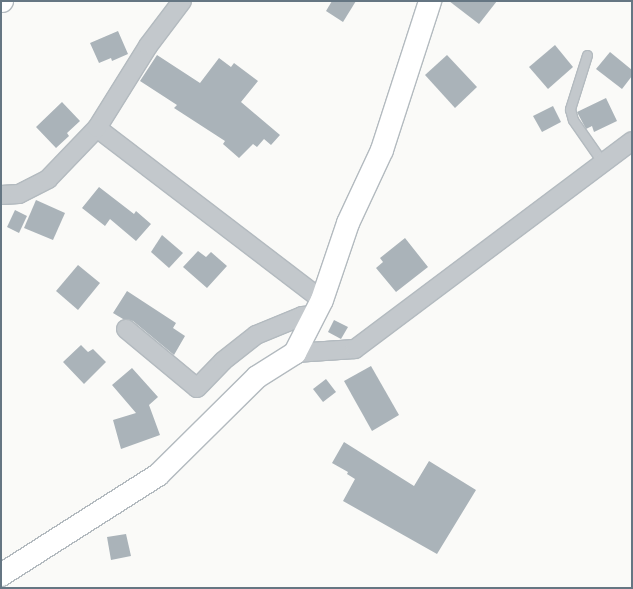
<!DOCTYPE html>
<style>
body{margin:0}
#map{position:relative;width:633px;height:589px;overflow:hidden;background:#fafaf8;font-family:"Roboto Condensed",sans-serif}
div>[style]{position:absolute}
.building>*{inset:0;background:#aab3b9}
.roads{filter:drop-shadow(1px 0 #b3babf) drop-shadow(-1px 0 #b3babf) drop-shadow(0 1px #b3babf) drop-shadow(0 -1px #b3babf)}
.lane>*{height:9px;margin:-4.5px;padding:0 4.5px;transform-origin:4.5px;border-radius:4.5px;background:#c3c8cc}
.street>*{height:18px;margin:-9px;padding:0 9px;transform-origin:9px;border-radius:9px;background:#c3c8cc}
.secondary>*{height:22px;margin:-11px;padding:0 11px;transform-origin:11px;border-radius:11px;background:#fff}
span{translate:-50% -50%;white-space:nowrap;text-align:center;line-height:1.15;-webkit-text-stroke:4px #fff;paint-order:stroke}
.frame{position:absolute;inset:0;border:2px solid #657683;pointer-events:none}
</style>
<div id="map">
<div class="building">
<div style="clip-path:polygon(332px 1px,356px 1px,343px 22px,326px 11px)"></div>
<div style="clip-path:polygon(449px 1px,497px 1px,479px 24px)"></div>
<div style="clip-path:polygon(118px 31px,128px 54px,112px 61px,111px 58px,99px 63px,90px 43px)"></div>
<div style="clip-path:polygon(555px 45px,573px 67px,548px 89px,529px 67px)"></div>
<div style="clip-path:polygon(610px 52px,632px 70px,632px 76px,622px 89px,596px 69px)"></div>
<div style="clip-path:polygon(157px 55px,200px 83px,219px 58px,231px 67px,234px 63px,258px 81px,241px 102px,280px 135px,271px 145px,264px 139px,257px 147px,253px 144px,239px 158px,223px 144px,225px 141px,174px 108px,177px 105px,140px 81px)"></div>
<div style="clip-path:polygon(447px 55px,477px 87px,455px 108px,425px 75px)"></div>
<div style="clip-path:polygon(606px 98px,617px 121px,594px 132px,592px 126px,586px 129px,577px 112px)"></div>
<div style="clip-path:polygon(62px 102px,80px 121px,67px 133px,69px 136px,56px 148px,36px 127px)"></div>
<div style="clip-path:polygon(553px 106px,561px 122px,542px 132px,533px 116px)"></div>
<div style="clip-path:polygon(99px 187px,134px 214px,136px 211px,151px 224px,136px 241px,110px 219px,105px 226px,82px 208px)"></div>
<div style="clip-path:polygon(36px 200px,65px 213px,53px 240px,24px 228px)"></div>
<div style="clip-path:polygon(15px 210px,27px 216px,19px 233px,7px 227px)"></div>
<div style="clip-path:polygon(162px 235px,183px 253px,169px 268px,151px 252px)"></div>
<div style="clip-path:polygon(405px 238px,428px 267px,396px 292px,376px 268px,383px 262px,380px 258px)"></div>
<div style="clip-path:polygon(198px 251px,206px 257px,211px 252px,227px 266px,207px 288px,183px 267px)"></div>
<div style="clip-path:polygon(78px 265px,100px 283px,78px 310px,56px 291px)"></div>
<div style="clip-path:polygon(127px 291px,176px 323px,173px 328px,185px 336px,174px 355px,133px 321px,123px 319px,113px 313px)"></div>
<div style="clip-path:polygon(334px 320px,348px 327px,341px 339px,328px 332px)"></div>
<div style="clip-path:polygon(81px 345px,88px 352px,93px 349px,106px 362px,84px 384px,63px 362px)"></div>
<div style="clip-path:polygon(371px 366px,399px 415px,372px 431px,344px 381px)"></div>
<div style="clip-path:polygon(132px 368px,158px 397px,149px 405px,160px 435px,121px 449px,113px 420px,136px 413px,112px 385px)"></div>
<div style="clip-path:polygon(326px 379px,336px 392px,323px 402px,313px 389px)"></div>
<div style="clip-path:polygon(344px 442px,414px 486px,429px 461px,476px 490px,437px 554px,343px 501px,355px 479px,347px 474px,348px 472px,332px 463px)"></div>
<div style="clip-path:polygon(126px 534px,131px 556px,111px 560px,107px 537px)"></div>
</div>
<div class="roads">
<div class="lane">
<div style="left:587px;top:55px;width:57px;rotate:107.5deg"></div>
<div style="left:570px;top:109px;width:11px;rotate:75deg"></div>
<div style="left:573px;top:120px;width:52px;rotate:55.1deg"></div>
</div>
<div class="street">
<div style="left:97px;top:128px;width:283px;rotate:37.4deg"></div>
<div style="left:1px;top:195px;width:18px;rotate:-3deg"></div>
<div style="left:19px;top:194px;width:33px;rotate:-27deg"></div>
<div style="left:48px;top:179px;width:71px;rotate:-46.1deg"></div>
<div style="left:97px;top:128px;width:97px;rotate:-58.1deg"></div>
<div style="left:148px;top:46px;width:56px;rotate:-52.9deg"></div>
<div style="left:126px;top:329px;width:92px;rotate:39.7deg"></div>
<div style="left:197px;top:388px;width:37px;rotate:-46deg"></div>
<div style="left:223px;top:361px;width:42px;rotate:-38.2deg"></div>
<div style="left:256px;top:335px;width:50px;rotate:-22.4deg"></div>
<div style="left:302px;top:316px;width:13px;rotate:-4deg"></div>
<div style="left:295px;top:353px;width:60px;rotate:-3.8deg"></div>
<div style="left:355px;top:349px;width:346px;rotate:-36.9deg"></div>
</div>
<div class="secondary">
<div style="left:1px;top:1px;width:1px"></div>
<div style="left:1px;top:575px;width:186px;rotate:-32.5deg"></div>
<div style="left:158px;top:475px;width:139px;rotate:-44.7deg"></div>
<div style="left:257px;top:377px;width:45px;rotate:-32.3deg"></div>
<div style="left:295px;top:353px;width:59px;rotate:-63deg"></div>
<div style="left:322px;top:300px;width:81px;rotate:-71.3deg"></div>
<div style="left:348px;top:223px;width:81px;rotate:-65deg"></div>
<div style="left:382px;top:150px;width:157px;rotate:-72.1deg"></div>
</div>
</div>
<div class="frame"></div>
</div>
